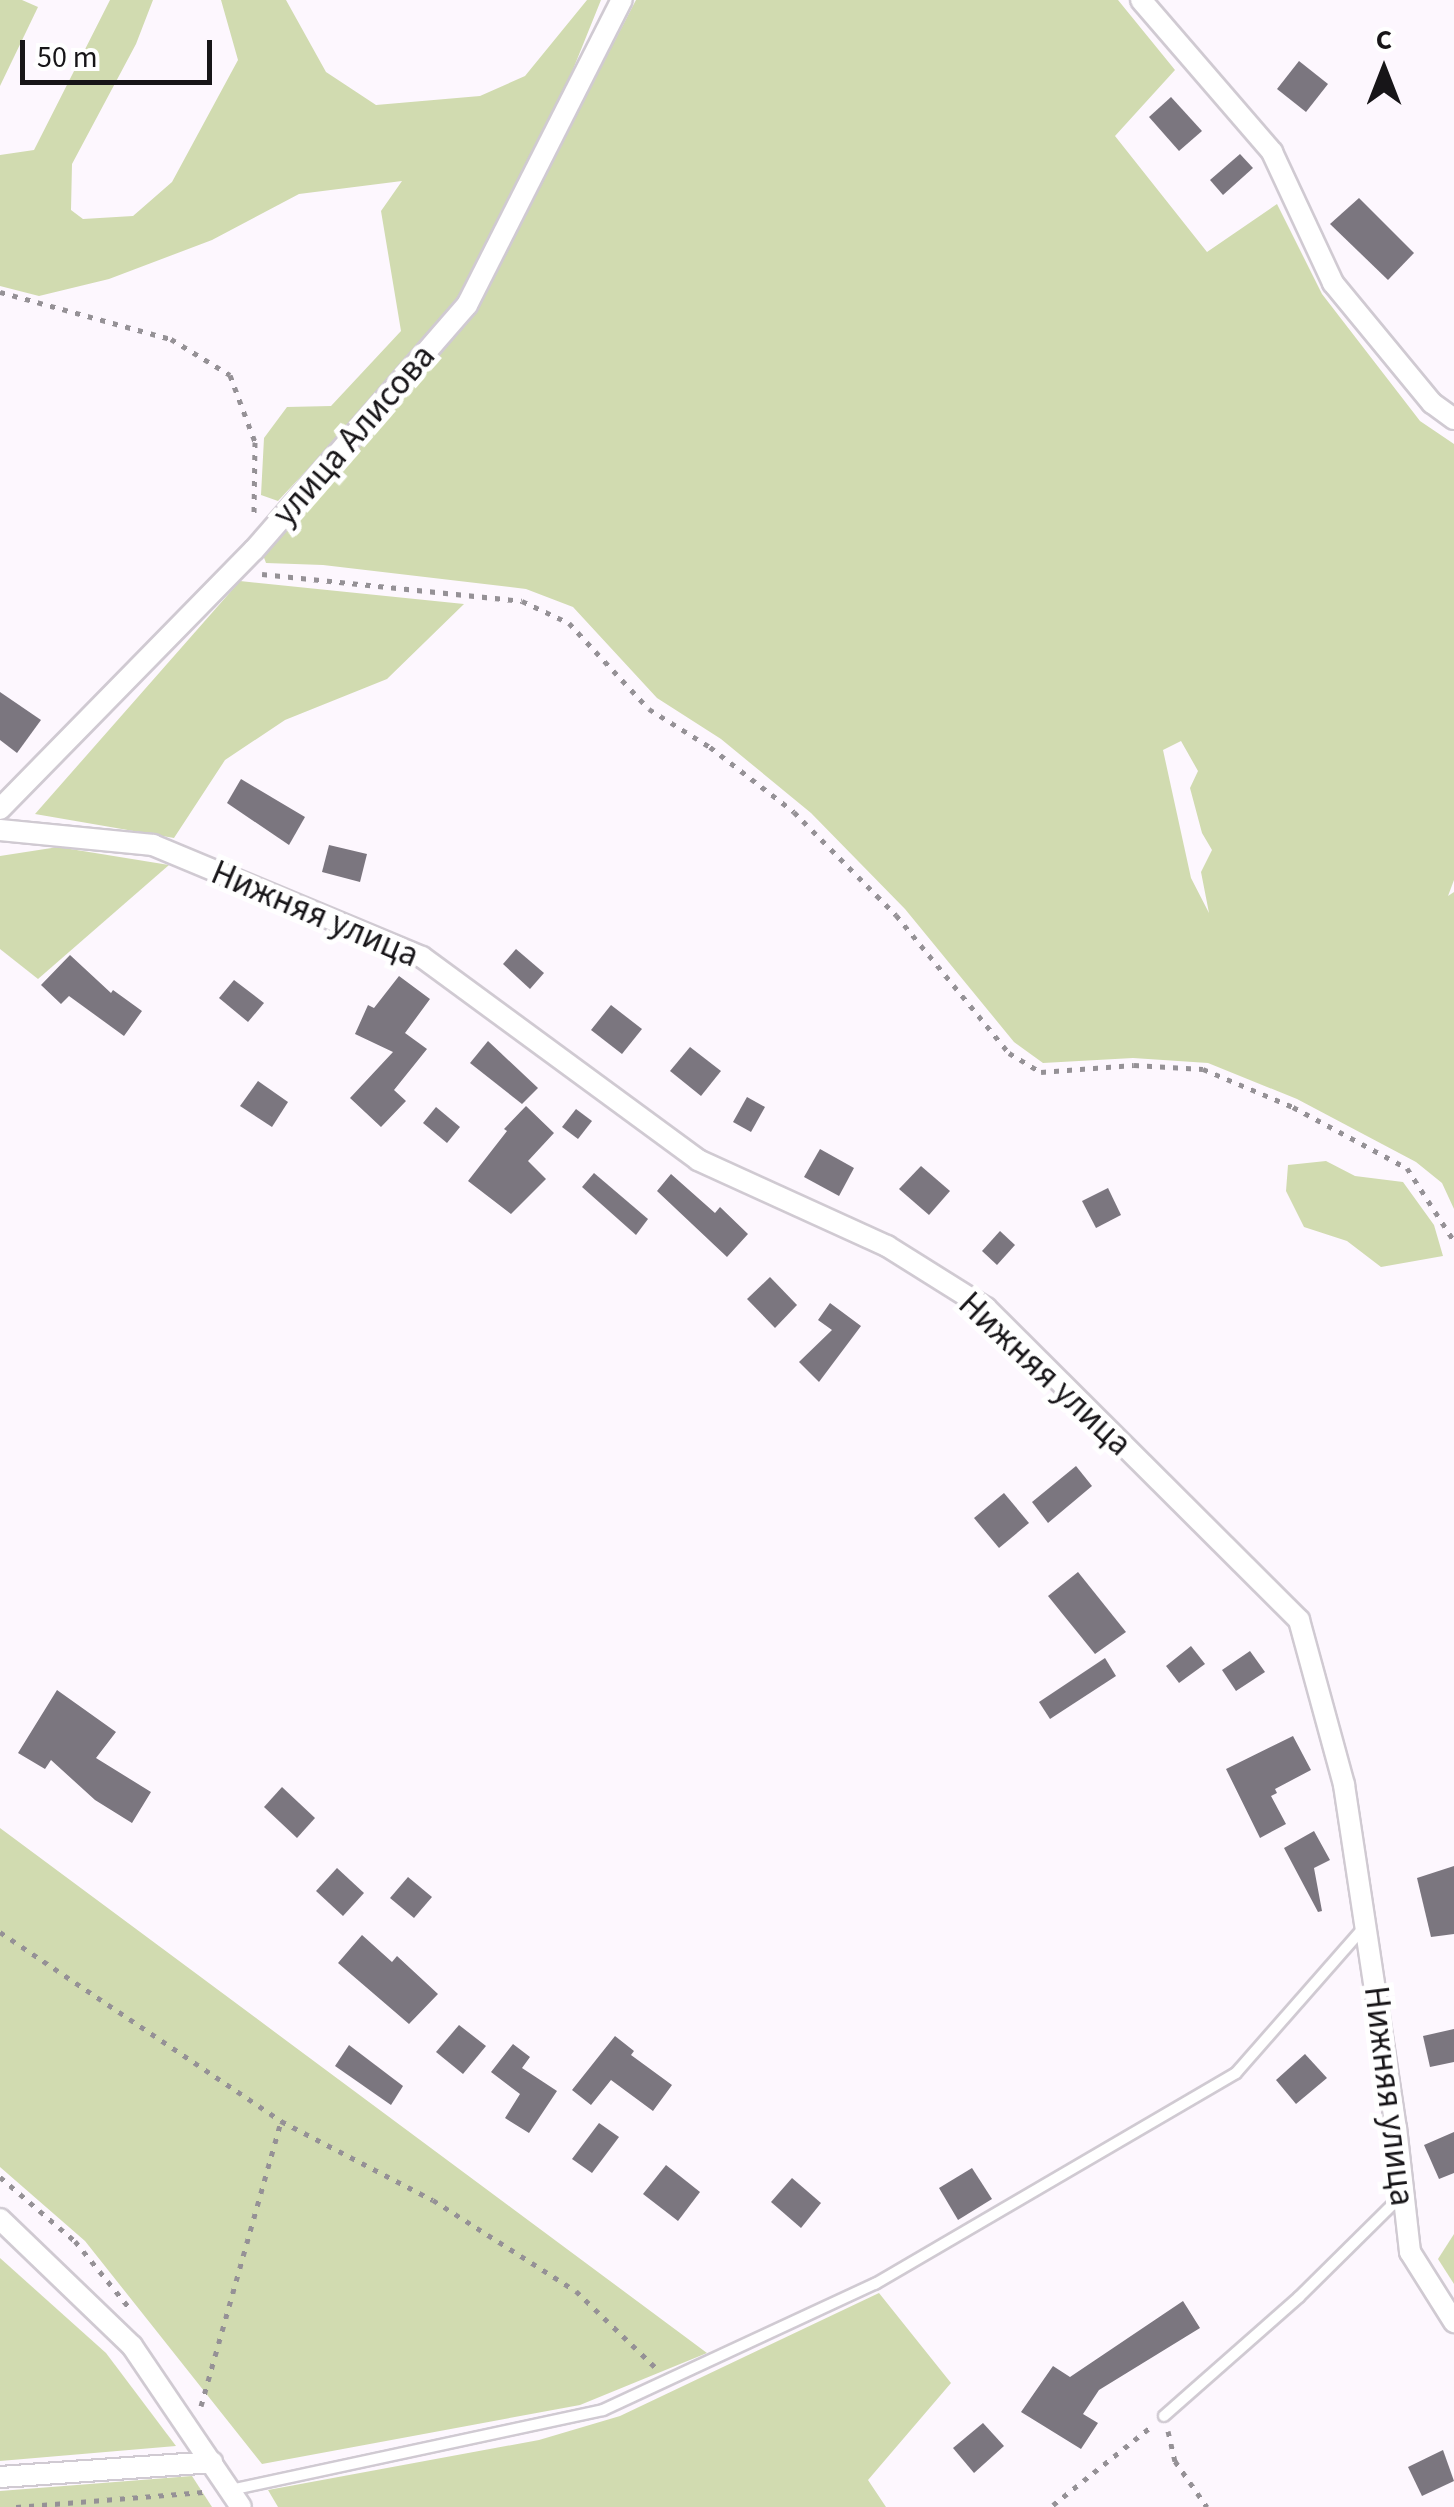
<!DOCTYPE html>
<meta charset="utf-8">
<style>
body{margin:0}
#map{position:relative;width:1454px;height:2507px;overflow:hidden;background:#fdf7fe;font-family:"Source Sans 3",sans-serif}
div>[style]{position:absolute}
.green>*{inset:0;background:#d1dbb0}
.building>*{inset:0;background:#7b767f}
.path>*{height:5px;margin-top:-2.5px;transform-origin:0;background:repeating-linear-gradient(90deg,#959196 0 5px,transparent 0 13px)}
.roads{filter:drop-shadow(2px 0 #d0cad2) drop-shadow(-2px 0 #d0cad2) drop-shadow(0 2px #d0cad2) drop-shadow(0 -2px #d0cad2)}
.service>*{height:10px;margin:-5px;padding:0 5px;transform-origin:5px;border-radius:5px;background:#fff}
.minor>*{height:20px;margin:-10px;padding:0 10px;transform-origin:10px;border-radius:10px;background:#fff}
span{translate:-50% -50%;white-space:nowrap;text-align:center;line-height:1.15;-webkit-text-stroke:10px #fff;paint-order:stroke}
.street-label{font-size:35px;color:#171518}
.north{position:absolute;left:1334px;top:20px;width:100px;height:100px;-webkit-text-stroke:8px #fff;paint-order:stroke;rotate:0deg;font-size:28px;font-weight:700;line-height:40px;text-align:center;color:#171518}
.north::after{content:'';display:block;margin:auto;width:35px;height:45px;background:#171518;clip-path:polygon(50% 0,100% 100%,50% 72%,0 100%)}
.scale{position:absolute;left:20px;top:40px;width:192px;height:45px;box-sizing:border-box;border:5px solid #171518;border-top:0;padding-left:12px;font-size:30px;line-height:35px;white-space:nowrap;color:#171518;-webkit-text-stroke:8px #fff;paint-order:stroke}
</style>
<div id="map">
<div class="green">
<div style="clip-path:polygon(0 0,22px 0,38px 7px,0 86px)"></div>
<div style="clip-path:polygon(110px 0,153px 0,136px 44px,72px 164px,71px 210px,83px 219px,133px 216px,172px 182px,238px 60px,221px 0,286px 0,326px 72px,376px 105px,480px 96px,525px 76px,587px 0,601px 0,553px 119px,458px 308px,278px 501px,261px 495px,264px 438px,287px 407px,331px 406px,401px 331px,381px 211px,402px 181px,299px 194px,212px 240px,109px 279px,39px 296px,0 286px,0 155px,34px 150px)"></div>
<div style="clip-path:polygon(evenodd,636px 0,1118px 0,1175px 70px,1115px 136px,1207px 252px,1277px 204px,1322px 294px,1420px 421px,1454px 444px,1454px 880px,1448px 896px,1454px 892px,1454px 1209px,1442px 1183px,1416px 1162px,1297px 1099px,1208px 1063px,1133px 1058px,1043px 1063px,1014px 1042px,905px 909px,811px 813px,721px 739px,657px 698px,573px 607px,526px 589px,323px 565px,266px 563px,263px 555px,471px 316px,636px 0,1181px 741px,1198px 771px,1190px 788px,1202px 833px,1212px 850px,1201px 872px,1209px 913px,1191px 878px,1163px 750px,1181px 741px)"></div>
<div style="clip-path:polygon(240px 581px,464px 604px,387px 679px,285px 720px,225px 760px,174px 838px,35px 814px)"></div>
<div style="clip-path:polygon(58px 847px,169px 865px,38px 979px,0 949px,0 856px)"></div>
<div style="clip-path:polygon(1326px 1161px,1355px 1176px,1403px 1182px,1434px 1225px,1443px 1256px,1381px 1267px,1347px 1241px,1304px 1227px,1286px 1191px,1288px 1165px)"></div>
<div style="clip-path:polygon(0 1828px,707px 2353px,580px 2405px,262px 2464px,85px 2241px,0 2167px)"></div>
<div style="clip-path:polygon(1454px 2234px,1454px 2284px,1438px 2259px)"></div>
<div style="clip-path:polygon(0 2258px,106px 2353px,176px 2446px,0 2461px)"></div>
<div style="clip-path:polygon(879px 2293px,951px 2383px,868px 2480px,886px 2507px,278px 2507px,268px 2490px,539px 2440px,620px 2416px)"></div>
<div style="clip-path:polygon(192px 2476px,212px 2507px,0 2507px,0 2491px)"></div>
</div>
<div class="building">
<div style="clip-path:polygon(1299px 61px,1328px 84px,1306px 112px,1277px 89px)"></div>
<div style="clip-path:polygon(1171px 97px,1202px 131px,1179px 151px,1149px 117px)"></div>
<div style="clip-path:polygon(1240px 154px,1253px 168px,1223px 195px,1210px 180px)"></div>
<div style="clip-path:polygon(1359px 198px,1414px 253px,1388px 280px,1330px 224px)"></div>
<div style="clip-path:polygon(0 692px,41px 720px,17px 753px,0 740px)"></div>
<div style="clip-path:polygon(241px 779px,305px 817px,289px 845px,227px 803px)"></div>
<div style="clip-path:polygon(329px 845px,367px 854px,360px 882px,322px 872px)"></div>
<div style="clip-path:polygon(516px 949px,544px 973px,530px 989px,503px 964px)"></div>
<div style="clip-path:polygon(70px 955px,111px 993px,113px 990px,142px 1011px,124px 1036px,69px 996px,61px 1004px,41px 985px)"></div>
<div style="clip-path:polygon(399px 976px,430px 999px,405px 1033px,427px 1049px,394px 1090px,406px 1101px,381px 1127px,350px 1098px,393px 1052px,355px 1034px,368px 1005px,374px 1008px)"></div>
<div style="clip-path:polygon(234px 980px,264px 1003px,248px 1022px,219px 998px)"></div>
<div style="clip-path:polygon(611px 1005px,642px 1029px,622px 1054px,591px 1030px)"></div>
<div style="clip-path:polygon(488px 1041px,538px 1088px,522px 1104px,470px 1063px)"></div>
<div style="clip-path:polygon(690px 1047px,721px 1071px,701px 1096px,670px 1071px)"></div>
<div style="clip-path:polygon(258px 1081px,288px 1102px,272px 1127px,240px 1106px)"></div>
<div style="clip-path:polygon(747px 1097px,765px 1107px,751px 1132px,733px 1122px)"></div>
<div style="clip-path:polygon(526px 1106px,554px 1133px,528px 1161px,546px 1179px,511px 1214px,468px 1181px,507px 1131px,504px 1129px)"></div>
<div style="clip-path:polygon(436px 1107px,460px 1127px,447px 1143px,423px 1123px)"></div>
<div style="clip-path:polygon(576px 1109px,592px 1121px,578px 1139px,562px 1127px)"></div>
<div style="clip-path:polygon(820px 1149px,854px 1168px,839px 1196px,804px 1177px)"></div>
<div style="clip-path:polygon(921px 1166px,950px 1191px,929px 1215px,899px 1189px)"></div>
<div style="clip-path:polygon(594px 1173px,648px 1219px,636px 1235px,582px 1187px)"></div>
<div style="clip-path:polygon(671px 1174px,715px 1213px,720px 1207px,748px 1234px,727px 1257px,657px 1191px)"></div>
<div style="clip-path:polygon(1108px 1188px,1121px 1215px,1096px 1228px,1082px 1201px)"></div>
<div style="clip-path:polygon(1000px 1231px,1015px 1245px,997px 1265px,982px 1251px)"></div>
<div style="clip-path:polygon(770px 1277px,797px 1305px,775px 1328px,747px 1299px)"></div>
<div style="clip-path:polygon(830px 1303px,861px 1326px,819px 1382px,799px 1362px,832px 1330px,818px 1320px)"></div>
<div style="clip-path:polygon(1076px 1466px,1092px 1486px,1048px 1523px,1032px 1502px)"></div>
<div style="clip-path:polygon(1004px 1493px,1029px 1523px,999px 1548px,974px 1518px)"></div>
<div style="clip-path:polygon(1078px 1572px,1126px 1632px,1095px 1654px,1048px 1596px)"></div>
<div style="clip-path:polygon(1191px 1646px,1205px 1664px,1179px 1683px,1166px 1666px)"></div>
<div style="clip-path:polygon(1250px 1651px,1265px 1672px,1236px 1691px,1222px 1670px)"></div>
<div style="clip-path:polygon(1105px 1658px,1116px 1676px,1050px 1719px,1039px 1702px)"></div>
<div style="clip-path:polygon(57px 1690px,116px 1732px,96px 1758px,151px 1792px,132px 1823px,95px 1800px,51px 1760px,45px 1769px,18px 1753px)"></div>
<div style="clip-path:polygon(1293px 1736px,1311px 1770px,1275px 1789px,1277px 1793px,1271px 1796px,1286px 1824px,1260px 1838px,1226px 1769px)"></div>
<div style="clip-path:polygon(282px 1787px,315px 1818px,297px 1838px,264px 1807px)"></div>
<div style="clip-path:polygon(1314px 1831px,1330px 1860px,1314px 1868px,1322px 1911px,1318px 1912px,1284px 1848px)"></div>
<div style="clip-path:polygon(1454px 1866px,1454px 1934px,1431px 1937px,1417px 1878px)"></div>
<div style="clip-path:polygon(337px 1868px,364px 1893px,343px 1916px,316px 1891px)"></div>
<div style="clip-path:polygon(408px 1877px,432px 1897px,414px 1918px,390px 1898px)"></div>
<div style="clip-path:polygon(362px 1935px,392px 1962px,397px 1956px,438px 1994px,409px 2024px,338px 1963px)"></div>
<div style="clip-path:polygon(459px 2025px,486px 2046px,463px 2074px,436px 2052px)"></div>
<div style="clip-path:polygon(1454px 2029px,1454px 2062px,1430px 2067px,1423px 2036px)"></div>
<div style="clip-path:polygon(615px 2036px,634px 2051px,631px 2055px,672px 2085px,653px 2111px,611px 2080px,591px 2105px,572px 2090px)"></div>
<div style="clip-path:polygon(513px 2044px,530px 2057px,522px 2068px,557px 2091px,529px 2133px,505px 2118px,520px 2094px,491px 2072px)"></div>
<div style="clip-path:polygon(349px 2045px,403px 2086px,391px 2105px,335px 2066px)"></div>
<div style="clip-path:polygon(1305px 2054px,1327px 2078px,1296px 2104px,1276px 2080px)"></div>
<div style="clip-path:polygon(599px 2123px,619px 2137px,592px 2173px,572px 2159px)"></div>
<div style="clip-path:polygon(1454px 2132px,1454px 2173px,1439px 2179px,1424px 2145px)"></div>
<div style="clip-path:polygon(666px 2165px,700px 2192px,678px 2221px,643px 2194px)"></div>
<div style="clip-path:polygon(972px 2168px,992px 2199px,958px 2220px,939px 2188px)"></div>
<div style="clip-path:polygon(792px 2178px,821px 2203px,801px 2228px,771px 2202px)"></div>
<div style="clip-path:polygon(1183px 2301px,1200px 2328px,1099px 2390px,1083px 2414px,1098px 2423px,1081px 2449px,1021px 2412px,1053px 2366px,1070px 2377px)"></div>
<div style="clip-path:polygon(983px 2423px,1004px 2446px,974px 2473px,953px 2448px)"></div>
<div style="clip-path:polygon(1443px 2450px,1454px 2481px,1422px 2496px,1408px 2467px)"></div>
</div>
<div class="path">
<div style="left:0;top:292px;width:177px;rotate:15.4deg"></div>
<div style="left:171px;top:339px;width:69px;rotate:31.4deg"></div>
<div style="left:230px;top:375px;width:72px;rotate:69.5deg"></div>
<div style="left:255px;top:442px;width:75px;rotate:90.8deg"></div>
<div style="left:262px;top:574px;width:261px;rotate:5.9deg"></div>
<div style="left:522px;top:601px;width:52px;rotate:25.1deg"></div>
<div style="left:569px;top:623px;width:117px;rotate:47.1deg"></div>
<div style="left:649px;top:709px;width:72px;rotate:31.9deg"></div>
<div style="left:710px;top:747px;width:106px;rotate:37.7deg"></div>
<div style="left:794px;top:812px;width:145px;rotate:45.3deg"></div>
<div style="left:896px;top:915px;width:178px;rotate:50.7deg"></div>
<div style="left:1009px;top:1053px;width:37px;rotate:31deg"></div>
<div style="left:1041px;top:1072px;width:93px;rotate:-4.3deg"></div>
<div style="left:1134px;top:1065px;width:69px;rotate:3.3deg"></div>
<div style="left:1203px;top:1069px;width:98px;rotate:22.9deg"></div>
<div style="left:1293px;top:1107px;width:129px;rotate:28.2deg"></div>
<div style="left:1407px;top:1168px;width:87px;rotate:57.2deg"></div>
<div style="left:0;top:1932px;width:339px;rotate:33.9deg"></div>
<div style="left:281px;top:2121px;width:171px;rotate:27.5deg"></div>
<div style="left:433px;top:2200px;width:169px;rotate:32.5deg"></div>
<div style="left:576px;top:2291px;width:112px;rotate:43.9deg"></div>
<div style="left:0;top:2177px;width:99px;rotate:40.5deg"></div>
<div style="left:75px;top:2241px;width:89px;rotate:50.9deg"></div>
<div style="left:201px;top:2406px;width:296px;rotate:-74.3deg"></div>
<div style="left:1168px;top:2431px;width:31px;rotate:77deg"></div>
<div style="left:1175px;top:2461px;width:56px;rotate:55.2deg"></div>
<div style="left:1053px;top:2505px;width:127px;rotate:-38.6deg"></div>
<div style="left:16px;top:2507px;width:188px;rotate:-4.6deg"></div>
</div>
<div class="roads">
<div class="service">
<div style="left:1164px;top:2416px;width:180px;rotate:-41.4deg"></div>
<div style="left:1299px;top:2297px;width:144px;rotate:-44.7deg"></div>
<div style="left:230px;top:2490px;width:381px;rotate:-12.1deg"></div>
<div style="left:603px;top:2410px;width:300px;rotate:-24.9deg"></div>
<div style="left:875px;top:2284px;width:418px;rotate:-30.3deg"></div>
<div style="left:1236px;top:2073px;width:197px;rotate:-48.7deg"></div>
</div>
<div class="minor">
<div style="left:1141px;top:0;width:201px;rotate:49.2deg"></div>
<div style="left:1272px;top:152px;width:145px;rotate:65deg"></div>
<div style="left:1333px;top:283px;width:156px;rotate:50.5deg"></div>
<div style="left:1432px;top:403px;width:27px;rotate:36deg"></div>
<div style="left:0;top:809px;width:363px;rotate:-45.6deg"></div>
<div style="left:254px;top:550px;width:325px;rotate:-49deg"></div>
<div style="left:467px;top:305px;width:342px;rotate:-63.1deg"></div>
<div style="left:0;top:830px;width:154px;rotate:5.6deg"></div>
<div style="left:153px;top:845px;width:291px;rotate:22.6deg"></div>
<div style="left:422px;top:957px;width:343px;rotate:36.3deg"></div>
<div style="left:698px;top:1160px;width:208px;rotate:24.5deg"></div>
<div style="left:887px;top:1246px;width:117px;rotate:32.1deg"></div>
<div style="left:986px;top:1308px;width:442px;rotate:44.9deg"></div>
<div style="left:1299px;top:1620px;width:171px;rotate:74.7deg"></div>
<div style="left:1344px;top:1785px;width:346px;rotate:81.4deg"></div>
<div style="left:1396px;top:2127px;width:126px;rotate:83.6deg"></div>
<div style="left:1410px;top:2252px;width:83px;rotate:57.8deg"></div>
<div style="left:0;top:2219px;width:183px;rotate:43.9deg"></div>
<div style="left:132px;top:2346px;width:194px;rotate:55.9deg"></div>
<div style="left:0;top:2477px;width:213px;rotate:-4deg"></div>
</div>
</div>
<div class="street-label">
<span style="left:354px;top:435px;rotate:-49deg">улица Алисова</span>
<span style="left:315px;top:914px;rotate:23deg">Нижняя улица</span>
<span style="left:1045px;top:1374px;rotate:43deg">Нижняя улица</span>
<span style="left:1389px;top:2096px;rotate:83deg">Нижняя улица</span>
</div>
<div class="north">С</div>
<div class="scale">50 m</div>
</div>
